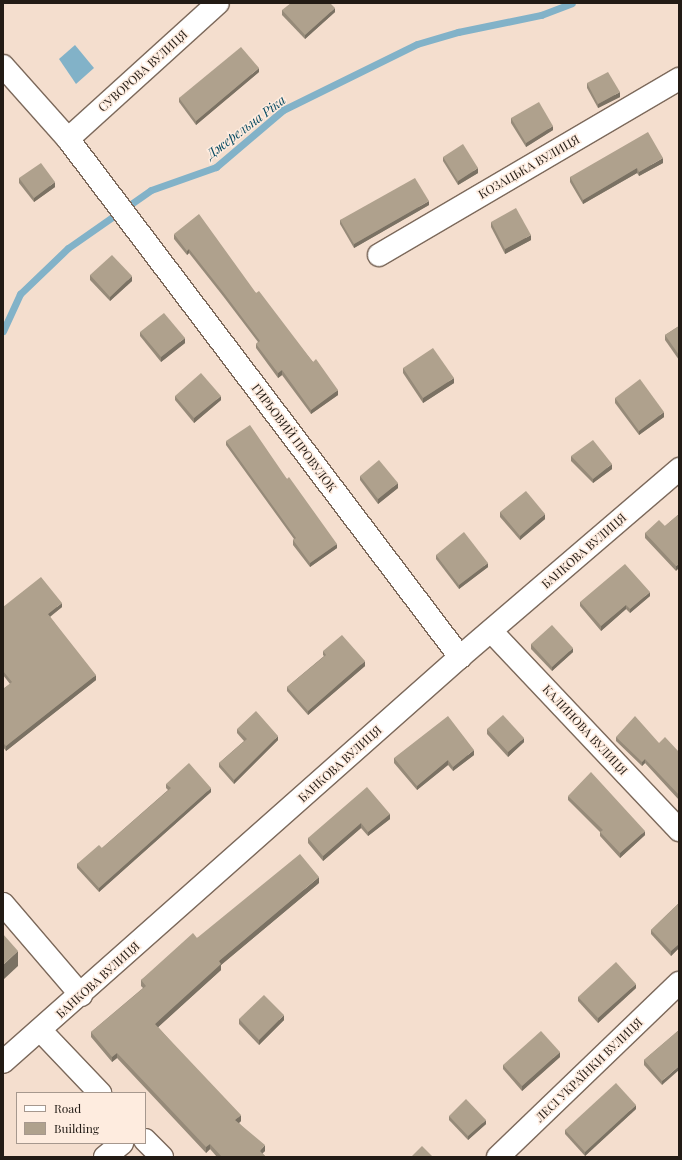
<!DOCTYPE html>
<meta charset="utf-8">
<style>
body{margin:0}
#map{position:relative;width:682px;height:1160px;overflow:hidden;background:#f4dece;font-family:"Playfair Display",serif}
div>[style]{position:absolute}
.water>*{inset:0;background:#82b2c8}
.stream>*{height:7px;margin:-3.5px;padding:0 3.5px;transform-origin:3.5px;border-radius:3.5px;background:#82b2c8}
.roads{filter:drop-shadow(1px 0 #7c695b) drop-shadow(-1px 0 #7c695b) drop-shadow(0 1px #7c695b) drop-shadow(0 -1px #7c695b)}
.minor>*{height:22px;margin:-11px;padding:0 11px;transform-origin:11px;border-radius:11px;background:#fff}
.wall>*{inset:0;background:#968a79}
.shaded-wall>*{inset:0;background:#7a7163}
.building>*{inset:0;background:#afa18d}
span{translate:-50% -50%;white-space:nowrap;text-align:center;line-height:1.15;-webkit-text-stroke:3px #feecdf;paint-order:stroke}
.street-label{font-size:12px;color:#221b15}
.water-label{font-size:13px;color:#054961;font-style:italic}
.frame{position:absolute;inset:0;border:4px solid #221b15;pointer-events:none}
.legend{position:absolute;left:16px;top:1092px;width:130px;height:52px;box-sizing:border-box;background:#feecdf;border:1px solid #a6988e;margin:0;padding:5px 7px;list-style:none;font-size:12px;color:#221b15}
.legend li{display:flex;align-items:center;gap:8px;height:20px}
.legend b{width:20px;border:1px solid #a6988e}
</style>
<div id="map">
<div class="water">
<div style="clip-path:polygon(75px 45px,94px 68px,76px 84px,59px 59px)"></div>
</div>
<div class="stream">
<div style="left:3px;top:331px;width:41px;rotate:-65.3deg"></div>
<div style="left:20px;top:294px;width:66px;rotate:-43.8deg"></div>
<div style="left:68px;top:248px;width:101px;rotate:-34.9deg"></div>
<div style="left:151px;top:190px;width:69px;rotate:-19.5deg"></div>
<div style="left:216px;top:167px;width:88px;rotate:-40.4deg"></div>
<div style="left:283px;top:110px;width:149px;rotate:-26.2deg"></div>
<div style="left:417px;top:44px;width:43px;rotate:-16.3deg"></div>
<div style="left:458px;top:32px;width:85px;rotate:-11.6deg"></div>
<div style="left:541px;top:15px;width:33px;rotate:-21deg"></div>
</div>
<div class="roads">
<div class="minor">
<div style="left:3px;top:66px;width:98px;rotate:48.3deg"></div>
<div style="left:68px;top:139px;width:650px;rotate:52.88deg"></div>
<div style="left:68px;top:139px;width:202px;rotate:-42.2deg"></div>
<div style="left:379px;top:255px;width:348px;rotate:-30.4deg"></div>
<div style="left:491px;top:631px;width:274px;rotate:46.6deg"></div>
<div style="left:3px;top:904px;width:120px;rotate:49.4deg"></div>
<div style="left:41px;top:1031px;width:86px;rotate:46.4deg"></div>
<div style="left:3px;top:1062px;width:611px;rotate:-41.55deg"></div>
<div style="left:460px;top:657px;width:289px;rotate:-40.6deg"></div>
<div style="left:145px;top:1140px;width:24px;rotate:45deg"></div>
<div style="left:105px;top:1157px;width:22px;rotate:-39deg"></div>
<div style="left:498px;top:1157px;width:251px;rotate:-43.9deg"></div>
</div>
</div>
<div class="wall">
<div style="clip-path:polygon(282px 10px,335px 12px,305px 39px,282px 15px)"></div>
<div style="clip-path:polygon(259px 72px,196px 125px,179px 102px,179px 98px)"></div>
<div style="clip-path:polygon(587px 83px,620px 97px,598px 108px,587px 88px)"></div>
<div style="clip-path:polygon(511px 118px,553px 130px,526px 147px,511px 123px)"></div>
<div style="clip-path:polygon(443px 157px,478px 173px,458px 185px,443px 161px)"></div>
<div style="clip-path:polygon(663px 163px,639px 176px,637px 173px,583px 204px,570px 182px,570px 177px)"></div>
<div style="clip-path:polygon(19px 178px,55px 187px,34px 202px,19px 183px)"></div>
<div style="clip-path:polygon(429px 205px,354px 248px,340px 224px,340px 220px)"></div>
<div style="clip-path:polygon(491px 222px,531px 240px,505px 254px,491px 227px)"></div>
<div style="clip-path:polygon(174px 234px,256px 293px,313px 362px,338px 395px,311px 414px,282px 375px,278px 378px,256px 348px,256px 344px,258px 342px,223px 296px,189px 253px,187px 255px,174px 239px)"></div>
<div style="clip-path:polygon(90px 275px,132px 281px,110px 301px,90px 280px)"></div>
<div style="clip-path:polygon(679px 326px,679px 360px,665px 340px,665px 335px)"></div>
<div style="clip-path:polygon(140px 332px,185px 343px,161px 362px,140px 336px)"></div>
<div style="clip-path:polygon(403px 368px,454px 383px,423px 403px,403px 373px)"></div>
<div style="clip-path:polygon(175px 396px,221px 400px,194px 423px,175px 400px)"></div>
<div style="clip-path:polygon(615px 398px,664px 417px,639px 435px,615px 403px)"></div>
<div style="clip-path:polygon(226px 441px,287px 479px,337px 548px,310px 567px,293px 545px,293px 540px,294px 539px,226px 445px)"></div>
<div style="clip-path:polygon(571px 456px,612px 469px,593px 483px,571px 461px)"></div>
<div style="clip-path:polygon(360px 476px,398px 488px,378px 504px,360px 480px)"></div>
<div style="clip-path:polygon(500px 512px,545px 519px,520px 540px,500px 517px)"></div>
<div style="clip-path:polygon(679px 514px,676px 571px,645px 538px,645px 533px,665px 526px)"></div>
<div style="clip-path:polygon(436px 555px,488px 567px,459px 589px,436px 559px)"></div>
<div style="clip-path:polygon(650px 596px,630px 613px,626px 609px,601px 631px,580px 606px,580px 602px)"></div>
<div style="clip-path:polygon(3px 607px,62px 607px,50px 617px,96px 680px,6px 751px,3px 747px,3px 689px,10px 684px,3px 675px)"></div>
<div style="clip-path:polygon(531px 644px,573px 652px,552px 671px,531px 649px)"></div>
<div style="clip-path:polygon(323px 651px,365px 666px,308px 715px,287px 691px,287px 687px,324px 656px,323px 655px)"></div>
<div style="clip-path:polygon(237px 729px,278px 740px,234px 784px,219px 767px,219px 763px,244px 741px,237px 733px)"></div>
<div style="clip-path:polygon(487px 729px,524px 742px,508px 757px,487px 734px)"></div>
<div style="clip-path:polygon(616px 737px,659px 743px,679px 752px,679px 800px,645px 763px,642px 766px,616px 741px)"></div>
<div style="clip-path:polygon(474px 755px,453px 771px,448px 765px,417px 790px,394px 763px,394px 758px)"></div>
<div style="clip-path:polygon(166px 784px,211px 792px,99px 892px,77px 868px,77px 864px,102px 848px,168px 790px,166px 788px)"></div>
<div style="clip-path:polygon(568px 796px,645px 835px,620px 858px,600px 836px,600px 832px,568px 800px)"></div>
<div style="clip-path:polygon(390px 814px,390px 819px,368px 836px,361px 828px,323px 861px,308px 843px,308px 838px)"></div>
<div style="clip-path:polygon(319px 883px,221px 965px,221px 970px,158px 1027px,241px 1121px,239px 1123px,265px 1151px,262px 1153px,266px 1157px,217px 1157px,210px 1149px,206px 1153px,117px 1058px,112px 1062px,91px 1037px,91px 1032px,143px 988px,141px 986px,141px 980px,197px 938px)"></div>
<div style="clip-path:polygon(679px 903px,679px 948px,671px 956px,651px 934px,651px 930px)"></div>
<div style="clip-path:polygon(636px 988px,598px 1023px,578px 1001px,578px 997px)"></div>
<div style="clip-path:polygon(239px 1019px,284px 1020px,259px 1045px,239px 1024px)"></div>
<div style="clip-path:polygon(679px 1030px,662px 1085px,644px 1065px,644px 1060px)"></div>
<div style="clip-path:polygon(560px 1057px,522px 1091px,503px 1069px,503px 1065px)"></div>
<div style="clip-path:polygon(636px 1109px,585px 1156px,565px 1134px,565px 1130px)"></div>
<div style="clip-path:polygon(449px 1116px,486px 1124px,468px 1140px,449px 1120px)"></div>
</div>
<div class="shaded-wall">
<div style="clip-path:polygon(335px 8px,335px 12px,305px 39px,305px 35px)"></div>
<div style="clip-path:polygon(259px 68px,259px 72px,196px 125px,196px 121px)"></div>
<div style="clip-path:polygon(620px 92px,620px 97px,598px 108px,598px 104px)"></div>
<div style="clip-path:polygon(553px 126px,553px 130px,526px 147px,526px 143px)"></div>
<div style="clip-path:polygon(663px 158px,663px 163px,639px 176px,639px 172px)"></div>
<div style="clip-path:polygon(478px 168px,478px 173px,458px 185px,458px 181px)"></div>
<div style="clip-path:polygon(637px 168px,637px 173px,583px 204px,583px 200px)"></div>
<div style="clip-path:polygon(55px 182px,55px 187px,34px 202px,34px 198px)"></div>
<div style="clip-path:polygon(429px 201px,429px 205px,354px 248px,354px 244px)"></div>
<div style="clip-path:polygon(531px 235px,531px 240px,505px 254px,505px 249px)"></div>
<div style="clip-path:polygon(189px 249px,189px 253px,187px 255px,187px 251px)"></div>
<div style="clip-path:polygon(132px 276px,132px 281px,110px 301px,110px 297px)"></div>
<div style="clip-path:polygon(185px 338px,185px 343px,161px 362px,161px 357px)"></div>
<div style="clip-path:polygon(282px 370px,282px 375px,278px 378px,278px 373px)"></div>
<div style="clip-path:polygon(454px 378px,454px 383px,423px 403px,423px 398px)"></div>
<div style="clip-path:polygon(338px 390px,338px 395px,311px 414px,311px 410px)"></div>
<div style="clip-path:polygon(221px 396px,221px 400px,194px 423px,194px 418px)"></div>
<div style="clip-path:polygon(664px 412px,664px 417px,639px 435px,639px 431px)"></div>
<div style="clip-path:polygon(612px 464px,612px 469px,593px 483px,593px 479px)"></div>
<div style="clip-path:polygon(398px 483px,398px 488px,378px 504px,378px 499px)"></div>
<div style="clip-path:polygon(545px 514px,545px 519px,520px 540px,520px 536px)"></div>
<div style="clip-path:polygon(337px 544px,337px 548px,310px 567px,310px 563px)"></div>
<div style="clip-path:polygon(488px 563px,488px 567px,459px 589px,459px 585px)"></div>
<div style="clip-path:polygon(679px 564px,679px 568px,676px 571px,676px 566px)"></div>
<div style="clip-path:polygon(650px 592px,650px 596px,630px 613px,630px 609px)"></div>
<div style="clip-path:polygon(62px 603px,62px 607px,48px 618px,48px 614px)"></div>
<div style="clip-path:polygon(626px 605px,626px 609px,601px 631px,601px 626px)"></div>
<div style="clip-path:polygon(573px 648px,573px 652px,552px 671px,552px 667px)"></div>
<div style="clip-path:polygon(365px 661px,365px 666px,308px 715px,308px 711px)"></div>
<div style="clip-path:polygon(96px 675px,96px 680px,6px 751px,6px 746px)"></div>
<div style="clip-path:polygon(278px 736px,278px 740px,234px 784px,234px 780px)"></div>
<div style="clip-path:polygon(524px 738px,524px 742px,508px 757px,508px 752px)"></div>
<div style="clip-path:polygon(474px 750px,474px 755px,453px 771px,453px 767px)"></div>
<div style="clip-path:polygon(645px 759px,645px 763px,642px 766px,642px 762px)"></div>
<div style="clip-path:polygon(448px 760px,448px 765px,417px 790px,417px 786px)"></div>
<div style="clip-path:polygon(211px 788px,211px 792px,99px 892px,99px 888px)"></div>
<div style="clip-path:polygon(390px 814px,390px 819px,368px 836px,368px 832px)"></div>
<div style="clip-path:polygon(361px 823px,361px 828px,323px 861px,323px 856px)"></div>
<div style="clip-path:polygon(645px 831px,645px 835px,620px 858px,620px 853px)"></div>
<div style="clip-path:polygon(319px 877px,319px 883px,221px 965px,221px 970px,155px 1030px,155px 1024px,219px 961px)"></div>
<div style="clip-path:polygon(679px 944px,679px 948px,671px 956px,671px 951px)"></div>
<div style="clip-path:polygon(18px 951px,18px 966px,3px 980px,3px 965px)"></div>
<div style="clip-path:polygon(636px 984px,636px 988px,598px 1023px,598px 1018px)"></div>
<div style="clip-path:polygon(284px 1015px,284px 1020px,259px 1045px,259px 1040px)"></div>
<div style="clip-path:polygon(560px 1052px,560px 1057px,522px 1091px,522px 1086px)"></div>
<div style="clip-path:polygon(117px 1053px,117px 1058px,112px 1062px,112px 1057px)"></div>
<div style="clip-path:polygon(679px 1066px,679px 1070px,662px 1085px,662px 1081px)"></div>
<div style="clip-path:polygon(636px 1105px,636px 1109px,585px 1156px,585px 1152px)"></div>
<div style="clip-path:polygon(241px 1115px,241px 1121px,235px 1126px,235px 1120px)"></div>
<div style="clip-path:polygon(486px 1120px,486px 1124px,468px 1140px,468px 1136px)"></div>
<div style="clip-path:polygon(210px 1144px,210px 1149px,206px 1153px,206px 1147px)"></div>
<div style="clip-path:polygon(265px 1145px,265px 1151px,260px 1156px,260px 1151px)"></div>
</div>
<div class="building">
<div style="clip-path:polygon(291px 3px,330px 3px,335px 8px,305px 35px,282px 10px)"></div>
<div style="clip-path:polygon(241px 47px,259px 68px,196px 121px,179px 98px)"></div>
<div style="clip-path:polygon(608px 72px,620px 92px,598px 104px,587px 83px)"></div>
<div style="clip-path:polygon(539px 102px,553px 126px,526px 143px,511px 118px)"></div>
<div style="clip-path:polygon(648px 132px,663px 158px,639px 172px,637px 168px,583px 200px,570px 177px)"></div>
<div style="clip-path:polygon(463px 144px,478px 168px,458px 181px,443px 157px)"></div>
<div style="clip-path:polygon(41px 163px,55px 182px,34px 198px,19px 178px)"></div>
<div style="clip-path:polygon(415px 178px,429px 201px,354px 244px,340px 220px)"></div>
<div style="clip-path:polygon(516px 208px,531px 235px,505px 249px,491px 222px)"></div>
<div style="clip-path:polygon(199px 214px,256px 293px,259px 291px,313px 362px,316px 359px,338px 390px,311px 410px,282px 370px,278px 373px,256px 344px,260px 341px,223px 292px,189px 249px,187px 251px,174px 234px)"></div>
<div style="clip-path:polygon(112px 255px,132px 276px,110px 297px,90px 275px)"></div>
<div style="clip-path:polygon(164px 313px,185px 338px,161px 357px,140px 332px)"></div>
<div style="clip-path:polygon(679px 326px,679px 355px,665px 335px)"></div>
<div style="clip-path:polygon(433px 348px,454px 378px,423px 398px,403px 368px)"></div>
<div style="clip-path:polygon(201px 373px,221px 396px,194px 418px,175px 396px)"></div>
<div style="clip-path:polygon(640px 379px,664px 412px,639px 431px,615px 398px)"></div>
<div style="clip-path:polygon(250px 425px,287px 479px,289px 477px,337px 544px,310px 563px,293px 540px,296px 538px,226px 441px)"></div>
<div style="clip-path:polygon(593px 440px,612px 464px,593px 479px,571px 456px)"></div>
<div style="clip-path:polygon(379px 460px,398px 483px,378px 499px,360px 476px)"></div>
<div style="clip-path:polygon(526px 491px,545px 514px,520px 536px,500px 512px)"></div>
<div style="clip-path:polygon(679px 514px,679px 564px,676px 566px,645px 533px,659px 520px,665px 526px)"></div>
<div style="clip-path:polygon(464px 532px,488px 563px,459px 585px,436px 555px)"></div>
<div style="clip-path:polygon(625px 564px,650px 592px,630px 609px,626px 605px,601px 626px,580px 602px)"></div>
<div style="clip-path:polygon(41px 577px,62px 603px,48px 614px,96px 675px,6px 746px,3px 743px,3px 689px,12px 682px,3px 671px,3px 607px)"></div>
<div style="clip-path:polygon(552px 625px,573px 648px,552px 667px,531px 644px)"></div>
<div style="clip-path:polygon(342px 635px,365px 661px,308px 711px,287px 687px,326px 655px,323px 651px)"></div>
<div style="clip-path:polygon(256px 711px,278px 736px,234px 780px,219px 763px,247px 739px,237px 729px)"></div>
<div style="clip-path:polygon(503px 715px,524px 738px,508px 752px,487px 729px)"></div>
<div style="clip-path:polygon(448px 716px,474px 750px,453px 767px,448px 760px,417px 786px,394px 758px)"></div>
<div style="clip-path:polygon(635px 716px,659px 743px,665px 737px,679px 752px,679px 795px,645px 759px,642px 762px,616px 737px)"></div>
<div style="clip-path:polygon(189px 763px,211px 788px,99px 888px,77px 864px,99px 845px,102px 848px,171px 788px,166px 784px)"></div>
<div style="clip-path:polygon(591px 772px,645px 831px,620px 853px,600px 832px,603px 830px,568px 796px)"></div>
<div style="clip-path:polygon(367px 787px,390px 814px,368px 832px,361px 823px,323px 856px,308px 838px)"></div>
<div style="clip-path:polygon(300px 854px,319px 877px,219px 961px,221px 964px,155px 1024px,241px 1115px,235px 1120px,265px 1145px,260px 1151px,266px 1157px,222px 1157px,210px 1144px,206px 1147px,117px 1053px,112px 1057px,91px 1032px,146px 986px,141px 980px,193px 933px,197px 938px)"></div>
<div style="clip-path:polygon(679px 903px,679px 944px,671px 951px,651px 930px)"></div>
<div style="clip-path:polygon(3px 934px,18px 951px,3px 965px)"></div>
<div style="clip-path:polygon(616px 962px,636px 984px,598px 1018px,578px 997px)"></div>
<div style="clip-path:polygon(264px 995px,284px 1015px,259px 1040px,239px 1019px)"></div>
<div style="clip-path:polygon(679px 1030px,679px 1066px,662px 1081px,644px 1060px)"></div>
<div style="clip-path:polygon(541px 1031px,560px 1052px,522px 1086px,503px 1065px)"></div>
<div style="clip-path:polygon(616px 1083px,636px 1105px,585px 1152px,565px 1130px)"></div>
<div style="clip-path:polygon(466px 1099px,486px 1120px,468px 1136px,449px 1116px)"></div>
<div style="clip-path:polygon(422px 1146px,433px 1157px,411px 1157px)"></div>
</div>
<div class="street-label">
<span style="left:143px;top:71px;rotate:-42deg">СУВОРОВА ВУЛИЦЯ</span>
<span style="left:529px;top:167px;rotate:-30deg">КОЗАЦЬКА ВУЛИЦЯ</span>
<span style="left:294px;top:438px;rotate:53deg">ГИРЬОВИЙ ПРОВУЛОК</span>
<span style="left:584px;top:551px;rotate:-41deg">БАНКОВА ВУЛИЦЯ</span>
<span style="left:585px;top:730px;rotate:47deg">КАЛИНОВА ВУЛИЦЯ</span>
<span style="left:340px;top:764px;rotate:-42deg">БАНКОВА ВУЛИЦЯ</span>
<span style="left:98px;top:980px;rotate:-42deg">БАНКОВА ВУЛИЦЯ</span>
<span style="left:589px;top:1070px;rotate:-44deg">ЛЕСІ УКРАЇНКИ ВУЛИЦЯ</span>
</div>
<div class="water-label">
<span style="left:246px;top:127px;rotate:-37deg">Джерельна Ріка</span>
</div>
<div class="frame"></div>
<ul class="legend">
<li><b style="height:5px;background:#fff"></b>Road</li>
<li><b style="height:11px;background:#afa18d"></b>Building</li>
</ul>
</div>
